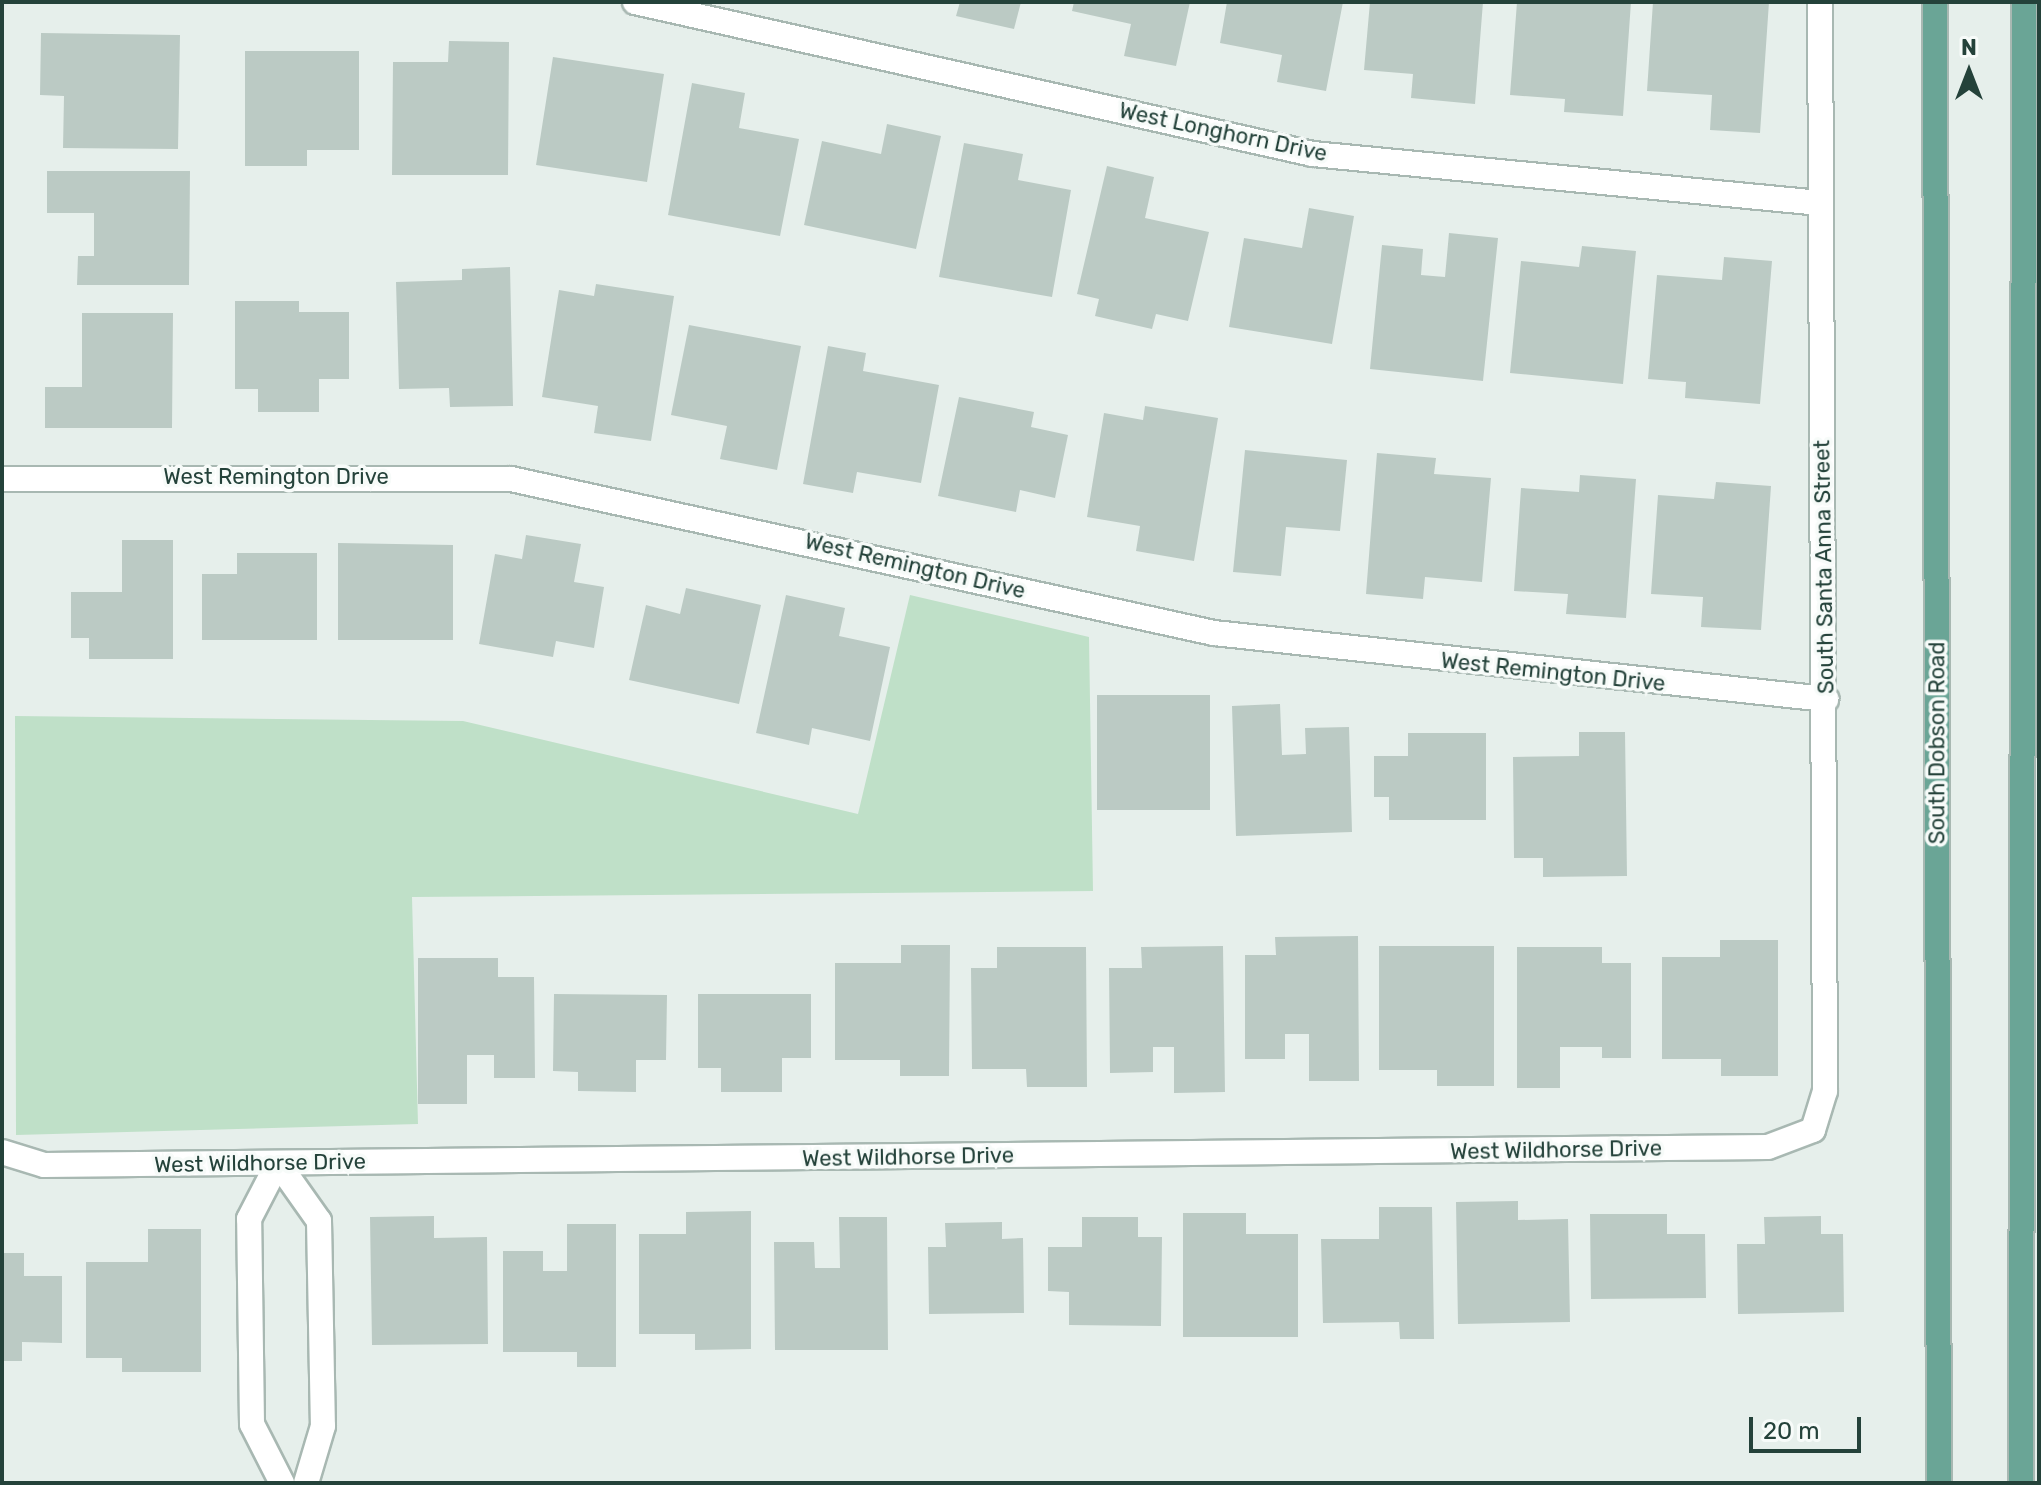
<!DOCTYPE html>
<style>
body{margin:0}
#map{position:relative;width:2041px;height:1485px;overflow:hidden;background:#e6efeb;font-family:Rubik,sans-serif}
div>[style]{position:absolute}
.green>*{inset:0;background:#bfe0c8}
.building>*{inset:0;background:#bbcac4}
.roads{filter:drop-shadow(2px 0 #a8b8b2) drop-shadow(-2px 0 #a8b8b2) drop-shadow(0 2px #a8b8b2) drop-shadow(0 -2px #a8b8b2)}
.minor>*{height:24px;margin:-12px;padding:0 12px;transform-origin:12px;border-radius:12px;background:#fff}
.major>*{height:24px;margin:-12px;padding:0 12px;transform-origin:12px;border-radius:12px;background:#6aa596}
span{translate:-50% -50%;white-space:nowrap;text-align:center;line-height:1.15;-webkit-text-stroke:7px #f7fbf9;paint-order:stroke}
.street-label{font-size:22px;color:#24423a}
.frame{position:absolute;inset:0;border:4px solid #24423a;pointer-events:none}
.north{position:absolute;left:1929px;top:32px;width:80px;height:80px;-webkit-text-stroke:6px #f7fbf9;paint-order:stroke;rotate:0deg;font-size:22px;font-weight:700;line-height:32px;text-align:center;color:#24423a}
.north::after{content:'';display:block;margin:auto;width:28px;height:36px;background:#24423a;clip-path:polygon(50% 0,100% 100%,50% 72%,0 100%)}
.scale{position:absolute;left:1749px;top:1417px;width:112px;height:36px;box-sizing:border-box;border:4px solid #24423a;border-top:0;padding-left:10px;font-size:24px;line-height:28px;white-space:nowrap;color:#24423a;-webkit-text-stroke:6px #f7fbf9;paint-order:stroke}
</style>
<div id="map">
<div class="green">
<div style="clip-path:polygon(910px 595px,1089px 637px,1093px 891px,412px 897px,418px 1124px,16px 1135px,15px 716px,463px 721px,858px 814px)"></div>
</div>
<div class="building">
<div style="clip-path:polygon(960px 2px,1021px 2px,1014px 29px,956px 16px)"></div>
<div style="clip-path:polygon(1074px 2px,1190px 2px,1176px 66px,1124px 56px,1131px 24px,1072px 11px)"></div>
<div style="clip-path:polygon(1227px 2px,1343px 2px,1326px 91px,1277px 82px,1282px 55px,1220px 43px)"></div>
<div style="clip-path:polygon(1370px 2px,1483px 2px,1475px 104px,1411px 98px,1413px 74px,1364px 70px)"></div>
<div style="clip-path:polygon(1517px 2px,1631px 2px,1623px 116px,1564px 112px,1565px 99px,1510px 95px)"></div>
<div style="clip-path:polygon(1653px 2px,1769px 2px,1760px 133px,1710px 130px,1712px 95px,1647px 91px)"></div>
<div style="clip-path:polygon(41px 33px,180px 35px,178px 149px,63px 148px,64px 96px,40px 95px)"></div>
<div style="clip-path:polygon(449px 41px,509px 42px,508px 175px,392px 175px,393px 62px,448px 62px)"></div>
<div style="clip-path:polygon(245px 51px,359px 51px,359px 150px,307px 150px,307px 166px,245px 166px)"></div>
<div style="clip-path:polygon(553px 57px,664px 74px,647px 182px,536px 165px)"></div>
<div style="clip-path:polygon(692px 83px,745px 93px,739px 128px,799px 139px,780px 236px,668px 215px)"></div>
<div style="clip-path:polygon(887px 124px,941px 136px,916px 249px,804px 225px,822px 141px,881px 154px)"></div>
<div style="clip-path:polygon(964px 143px,1023px 154px,1018px 180px,1071px 190px,1052px 297px,939px 277px)"></div>
<div style="clip-path:polygon(1107px 166px,1154px 177px,1145px 218px,1209px 232px,1188px 321px,1156px 314px,1152px 329px,1095px 316px,1099px 299px,1077px 294px)"></div>
<div style="clip-path:polygon(47px 171px,190px 171px,189px 285px,77px 285px,78px 256px,94px 256px,94px 213px,47px 213px)"></div>
<div style="clip-path:polygon(1309px 208px,1354px 216px,1332px 344px,1229px 327px,1244px 238px,1302px 248px)"></div>
<div style="clip-path:polygon(1449px 233px,1498px 238px,1483px 381px,1370px 369px,1382px 245px,1423px 249px,1421px 275px,1445px 277px)"></div>
<div style="clip-path:polygon(1582px 246px,1636px 251px,1623px 384px,1510px 373px,1521px 261px,1579px 267px)"></div>
<div style="clip-path:polygon(1724px 257px,1772px 261px,1760px 404px,1685px 398px,1686px 382px,1648px 379px,1657px 275px,1722px 280px)"></div>
<div style="clip-path:polygon(510px 267px,513px 406px,450px 407px,449px 388px,399px 389px,396px 282px,462px 280px,462px 269px)"></div>
<div style="clip-path:polygon(596px 284px,674px 296px,651px 441px,594px 433px,598px 406px,542px 397px,559px 290px,594px 296px)"></div>
<div style="clip-path:polygon(235px 301px,299px 301px,299px 312px,349px 312px,349px 379px,319px 379px,319px 412px,258px 412px,258px 389px,235px 389px)"></div>
<div style="clip-path:polygon(82px 313px,173px 313px,172px 428px,45px 428px,45px 387px,82px 387px)"></div>
<div style="clip-path:polygon(689px 325px,801px 346px,777px 470px,720px 459px,727px 426px,671px 415px)"></div>
<div style="clip-path:polygon(828px 346px,866px 353px,863px 371px,939px 385px,921px 483px,857px 472px,853px 493px,803px 484px)"></div>
<div style="clip-path:polygon(959px 397px,1034px 412px,1031px 427px,1068px 435px,1055px 498px,1020px 490px,1016px 512px,938px 496px)"></div>
<div style="clip-path:polygon(1145px 406px,1218px 418px,1194px 561px,1136px 551px,1140px 526px,1087px 517px,1104px 413px,1143px 420px)"></div>
<div style="clip-path:polygon(1245px 450px,1347px 460px,1340px 531px,1286px 527px,1281px 576px,1233px 572px)"></div>
<div style="clip-path:polygon(1377px 453px,1436px 458px,1434px 474px,1491px 478px,1482px 582px,1425px 577px,1423px 599px,1366px 594px)"></div>
<div style="clip-path:polygon(1580px 475px,1636px 479px,1626px 618px,1566px 614px,1568px 594px,1514px 591px,1521px 488px,1579px 492px)"></div>
<div style="clip-path:polygon(1716px 482px,1771px 486px,1761px 630px,1701px 627px,1703px 597px,1651px 594px,1658px 495px,1714px 499px)"></div>
<div style="clip-path:polygon(526px 535px,581px 544px,574px 582px,604px 587px,594px 648px,556px 641px,553px 657px,479px 644px,495px 554px,522px 559px)"></div>
<div style="clip-path:polygon(122px 540px,173px 540px,173px 659px,89px 659px,89px 638px,71px 638px,71px 592px,122px 592px)"></div>
<div style="clip-path:polygon(338px 543px,453px 545px,453px 640px,338px 640px)"></div>
<div style="clip-path:polygon(237px 553px,317px 553px,317px 640px,202px 640px,202px 574px,237px 574px)"></div>
<div style="clip-path:polygon(686px 588px,761px 605px,739px 704px,629px 680px,646px 605px,680px 614px)"></div>
<div style="clip-path:polygon(786px 595px,845px 608px,839px 636px,890px 647px,870px 741px,812px 728px,809px 745px,756px 733px)"></div>
<div style="clip-path:polygon(1097px 695px,1210px 695px,1210px 810px,1097px 810px)"></div>
<div style="clip-path:polygon(1280px 704px,1282px 755px,1306px 754px,1305px 728px,1349px 727px,1352px 832px,1236px 836px,1232px 706px)"></div>
<div style="clip-path:polygon(1579px 732px,1625px 732px,1627px 876px,1543px 877px,1543px 858px,1514px 858px,1513px 757px,1579px 756px)"></div>
<div style="clip-path:polygon(1408px 733px,1486px 733px,1486px 820px,1389px 820px,1389px 797px,1374px 797px,1374px 756px,1408px 756px)"></div>
<div style="clip-path:polygon(1358px 936px,1359px 1081px,1309px 1081px,1309px 1034px,1285px 1034px,1285px 1059px,1245px 1059px,1245px 955px,1276px 955px,1275px 937px)"></div>
<div style="clip-path:polygon(1720px 940px,1778px 940px,1778px 1076px,1721px 1076px,1721px 1059px,1662px 1059px,1662px 957px,1720px 957px)"></div>
<div style="clip-path:polygon(901px 945px,950px 945px,949px 1076px,900px 1076px,900px 1060px,835px 1060px,835px 963px,901px 963px)"></div>
<div style="clip-path:polygon(1223px 946px,1225px 1092px,1174px 1093px,1174px 1047px,1153px 1047px,1153px 1072px,1110px 1073px,1109px 968px,1142px 968px,1141px 947px)"></div>
<div style="clip-path:polygon(1379px 946px,1494px 946px,1494px 1086px,1437px 1086px,1437px 1070px,1379px 1070px)"></div>
<div style="clip-path:polygon(997px 947px,1086px 947px,1087px 1087px,1027px 1087px,1026px 1069px,972px 1069px,971px 968px,997px 968px)"></div>
<div style="clip-path:polygon(1517px 947px,1602px 947px,1602px 963px,1631px 963px,1631px 1058px,1602px 1058px,1602px 1047px,1560px 1047px,1560px 1088px,1517px 1088px)"></div>
<div style="clip-path:polygon(418px 958px,498px 958px,498px 977px,534px 977px,535px 1078px,494px 1078px,494px 1055px,467px 1055px,467px 1104px,418px 1104px)"></div>
<div style="clip-path:polygon(554px 994px,667px 995px,666px 1060px,636px 1060px,636px 1092px,578px 1091px,578px 1072px,553px 1071px)"></div>
<div style="clip-path:polygon(698px 994px,811px 994px,811px 1058px,782px 1058px,782px 1092px,721px 1092px,721px 1068px,698px 1068px)"></div>
<div style="clip-path:polygon(1518px 1201px,1518px 1220px,1568px 1219px,1570px 1322px,1458px 1324px,1456px 1202px)"></div>
<div style="clip-path:polygon(1379px 1207px,1432px 1207px,1434px 1339px,1400px 1339px,1399px 1322px,1323px 1323px,1321px 1239px,1379px 1239px)"></div>
<div style="clip-path:polygon(751px 1211px,751px 1349px,695px 1350px,695px 1334px,639px 1334px,639px 1234px,686px 1234px,686px 1212px)"></div>
<div style="clip-path:polygon(1183px 1213px,1246px 1213px,1246px 1234px,1298px 1234px,1298px 1337px,1183px 1337px)"></div>
<div style="clip-path:polygon(1590px 1214px,1667px 1214px,1667px 1234px,1705px 1234px,1706px 1298px,1591px 1299px)"></div>
<div style="clip-path:polygon(434px 1216px,434px 1238px,487px 1237px,488px 1344px,372px 1345px,370px 1217px)"></div>
<div style="clip-path:polygon(1821px 1216px,1821px 1234px,1843px 1234px,1844px 1312px,1738px 1314px,1737px 1244px,1765px 1244px,1764px 1217px)"></div>
<div style="clip-path:polygon(839px 1217px,887px 1217px,888px 1350px,775px 1350px,774px 1242px,814px 1242px,815px 1268px,840px 1268px)"></div>
<div style="clip-path:polygon(1082px 1217px,1138px 1217px,1138px 1237px,1162px 1237px,1161px 1326px,1069px 1325px,1069px 1292px,1048px 1291px,1048px 1247px,1082px 1247px)"></div>
<div style="clip-path:polygon(1002px 1222px,1002px 1239px,1023px 1238px,1024px 1313px,929px 1314px,928px 1247px,946px 1247px,945px 1223px)"></div>
<div style="clip-path:polygon(567px 1224px,616px 1224px,616px 1367px,577px 1367px,577px 1352px,503px 1352px,503px 1251px,543px 1251px,543px 1271px,567px 1271px)"></div>
<div style="clip-path:polygon(148px 1229px,201px 1229px,201px 1372px,122px 1372px,122px 1358px,86px 1358px,86px 1262px,148px 1262px)"></div>
<div style="clip-path:polygon(2px 1253px,24px 1253px,24px 1276px,62px 1276px,62px 1343px,22px 1342px,22px 1361px,2px 1361px)"></div>
</div>
<div class="roads">
<div class="minor">
<div style="left:635px;top:2px;width:695px;rotate:12.64deg"></div>
<div style="left:1313px;top:154px;width:509px;rotate:5.52deg"></div>
<div style="left:2px;top:479px;width:509px"></div>
<div style="left:511px;top:479px;width:720px;rotate:12.36deg"></div>
<div style="left:1214px;top:633px;width:616px;rotate:6.16deg"></div>
<div style="left:2px;top:1152px;width:44px;rotate:17.2deg"></div>
<div style="left:44px;top:1165px;width:1724px;rotate:-0.6deg"></div>
<div style="left:1768px;top:1147px;width:48px;rotate:-20.7deg"></div>
<div style="left:1813px;top:1130px;width:41px;rotate:-72.9deg"></div>
<div style="left:1825px;top:1091px;width:1089px;rotate:-90.26deg"></div>
<div style="left:282px;top:1483px;width:66px;rotate:-117deg"></div>
<div style="left:252px;top:1424px;width:205px;rotate:-90.8deg"></div>
<div style="left:249px;top:1219px;width:63px;rotate:-62.6deg"></div>
<div style="left:278px;top:1163px;width:71px;rotate:54.7deg"></div>
<div style="left:319px;top:1221px;width:205px;rotate:88.9deg"></div>
<div style="left:323px;top:1426px;width:59px;rotate:106.6deg"></div>
</div>
<div class="major">
<div style="left:1935px;top:2px;width:1481px;rotate:89.85deg"></div>
<div style="left:2021px;top:1483px;width:1481px;rotate:-89.88deg"></div>
</div>
</div>
<div class="street-label">
<span style="left:1223px;top:132px;rotate:12deg">West Longhorn Drive</span>
<span style="left:276px;top:477px">West Remington Drive</span>
<span style="left:915px;top:566px;rotate:13deg">West Remington Drive</span>
<span style="left:1824px;top:567px;rotate:-91deg">South Santa Anna Street</span>
<span style="left:1553px;top:672px;rotate:6deg">West Remington Drive</span>
<span style="left:1937px;top:743px;rotate:-90deg">South Dobson Road</span>
<span style="left:1556px;top:1150px;rotate:-1deg">West Wildhorse Drive</span>
<span style="left:908px;top:1157px;rotate:-1deg">West Wildhorse Drive</span>
<span style="left:260px;top:1163px;rotate:-1deg">West Wildhorse Drive</span>
</div>
<div class="frame"></div>
<div class="north">N</div>
<div class="scale">20 m</div>
</div>
